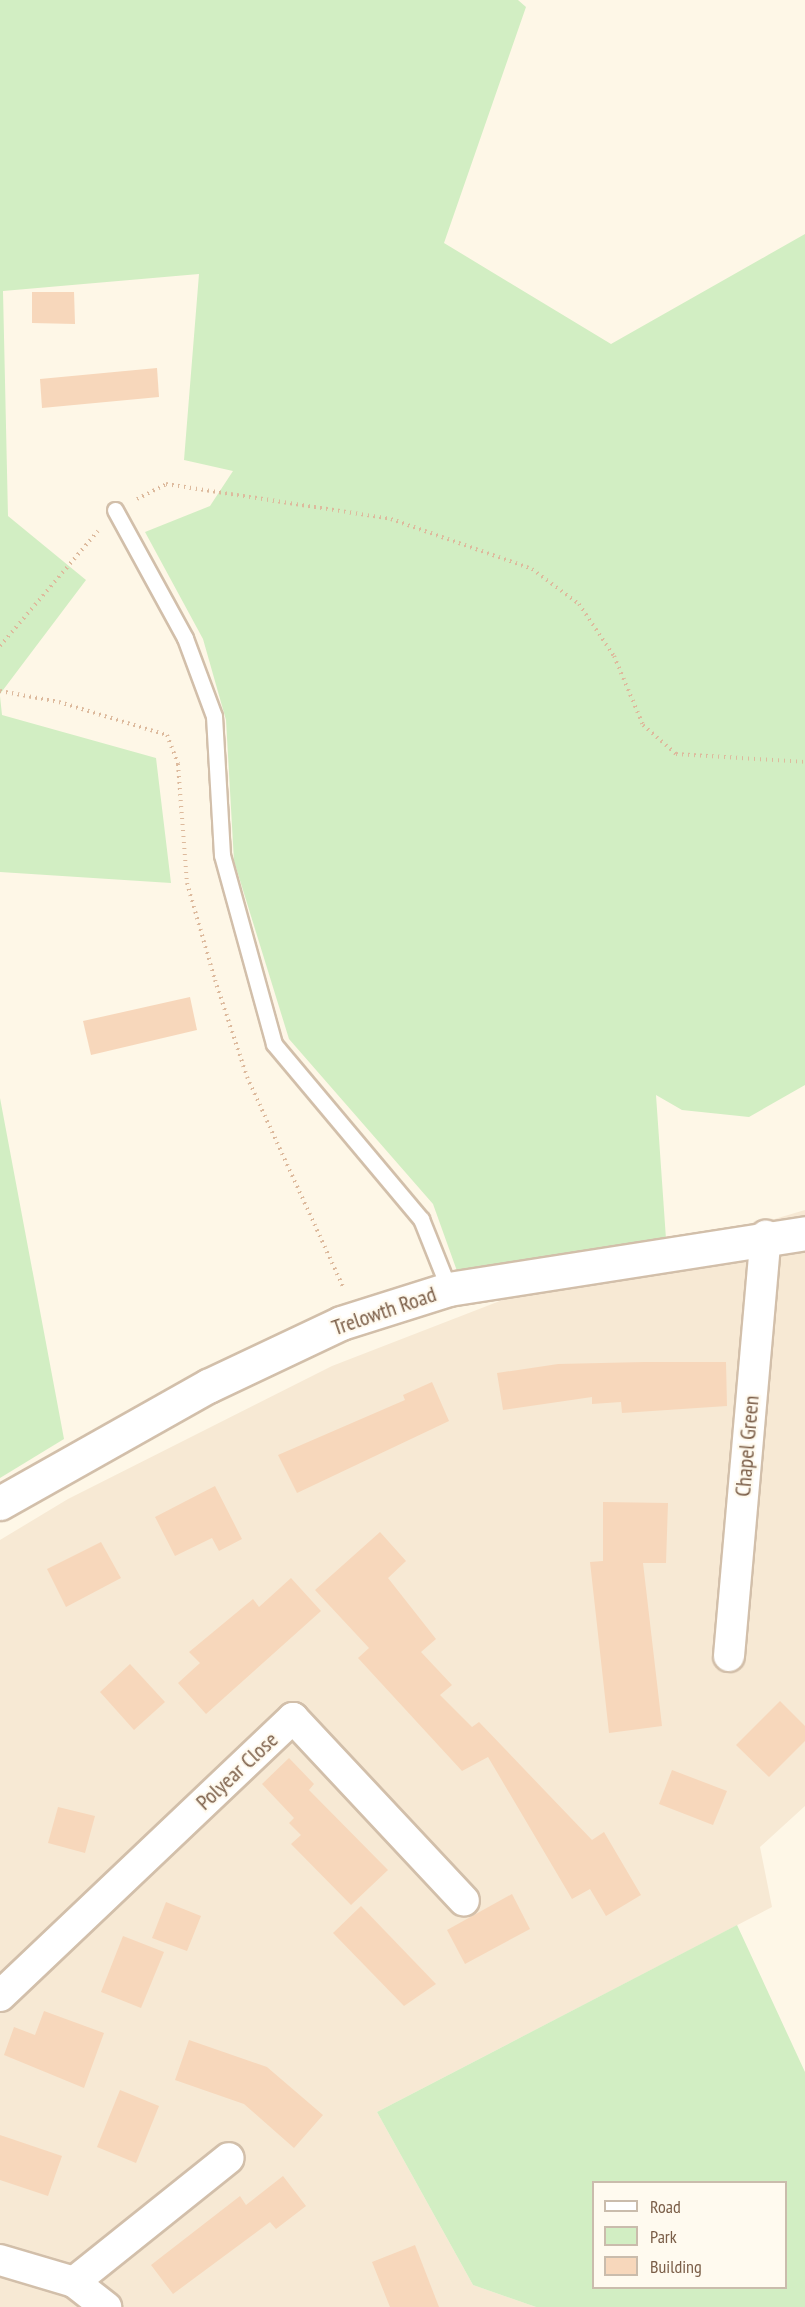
<!DOCTYPE html>
<style>
body{margin:0}
#map{position:relative;width:805px;height:2307px;overflow:hidden;background:#fef7e7;font-family:"PT Sans Narrow",sans-serif}
div>[style]{position:absolute}
.residential>*{inset:0;background:#f7e9d4}
.green>*{inset:0;background:#d2eec3}
.building>*{inset:0;background:#f7d7bb}
.path>*{height:4px;margin-top:-2px;transform-origin:0;background:repeating-linear-gradient(90deg,#ddba9d 0 1.5px,transparent 0 6px)}
.roads{filter:drop-shadow(2px 0 #d2bfaa) drop-shadow(-2px 0 #d2bfaa) drop-shadow(0 2px #d2bfaa) drop-shadow(0 -2px #d2bfaa)}
.lane>*{height:15px;margin:-7.5px;padding:0 7.5px;transform-origin:7.5px;border-radius:7.5px;background:#fff}
.street>*{height:30px;margin:-15px;padding:0 15px;transform-origin:15px;border-radius:15px;background:#fff}
.secondary>*{height:33px;margin:-16.5px;padding:0 16.5px;transform-origin:16.5px;border-radius:16.5px;background:#fff}
span{translate:-50% -50%;white-space:nowrap;text-align:center;line-height:1.15;-webkit-text-stroke:4.5px #fffaef;paint-order:stroke}
.street-label{font-size:22px;color:#7b5e48}
.legend{position:absolute;left:592px;top:2181px;width:195px;height:108px;box-sizing:border-box;background:#fffaef;border:2px solid #cabcac;margin:0;padding:8px 10px;list-style:none;font-size:18px;color:#7b5e48}
.legend li{display:flex;align-items:center;gap:12px;height:30px}
.legend b{width:30px;border:2px solid #cabcac}
</style>
<div id="map">
<div class="residential">
<div style="clip-path:polygon(805px 1210px,805px 1806px,760px 1847px,772px 1907px,377px 2112px,473px 2285px,536px 2307px,0 2307px,0 1540px,68px 1499px,332px 1366px,505px 1299px)"></div>
</div>
<div class="green">
<div style="clip-path:polygon(0 0,518px 0,526px 7px,444px 243px,611px 344px,805px 234px,805px 1085px,749px 1117px,682px 1110px,656px 1095px,666px 1239px,457px 1271px,433px 1204px,289px 1039px,234px 861px,226px 720px,203px 639px,145px 532px,210px 506px,233px 471px,184px 460px,199px 274px,3px 291px,8px 516px,86px 580px,0 694px)"></div>
<div style="clip-path:polygon(0 696px,2px 715px,156px 758px,171px 883px,0 872px)"></div>
<div style="clip-path:polygon(0 1098px,64px 1439px,0 1478px)"></div>
<div style="clip-path:polygon(evenodd,737px 1925px,805px 2072px,805px 2307px,536px 2307px,473px 2285px,377px 2112px,737px 1925px,594px 2182px,786px 2182px,786px 2288px,594px 2288px,594px 2182px)"></div>
</div>
<div class="building">
<div style="clip-path:polygon(32px 292px,74px 292px,75px 324px,32px 323px)"></div>
<div style="clip-path:polygon(157px 368px,159px 397px,42px 408px,40px 379px)"></div>
<div style="clip-path:polygon(190px 997px,197px 1030px,91px 1055px,83px 1021px)"></div>
<div style="clip-path:polygon(644px 1362px,726px 1362px,727px 1406px,622px 1413px,621px 1402px,592px 1404px,592px 1397px,503px 1410px,497px 1373px,558px 1364px)"></div>
<div style="clip-path:polygon(432px 1382px,449px 1421px,297px 1493px,278px 1455px,405px 1400px,403px 1395px)"></div>
<div style="clip-path:polygon(215px 1486px,242px 1539px,219px 1551px,212px 1538px,175px 1556px,155px 1517px)"></div>
<div style="clip-path:polygon(603px 1502px,668px 1503px,666px 1563px,643px 1563px,662px 1726px,609px 1733px,590px 1562px,603px 1561px)"></div>
<div style="clip-path:polygon(380px 1532px,406px 1561px,388px 1578px,436px 1639px,421px 1652px,452px 1685px,440px 1695px,472px 1727px,479px 1722px,592px 1840px,604px 1832px,641px 1895px,606px 1916px,590px 1889px,572px 1899px,488px 1757px,462px 1771px,358px 1658px,369px 1648px,315px 1590px)"></div>
<div style="clip-path:polygon(101px 1542px,121px 1578px,66px 1607px,47px 1569px)"></div>
<div style="clip-path:polygon(291px 1578px,321px 1611px,206px 1714px,178px 1683px,200px 1663px,189px 1652px,253px 1599px,259px 1607px)"></div>
<div style="clip-path:polygon(130px 1664px,165px 1702px,134px 1730px,100px 1692px)"></div>
<div style="clip-path:polygon(780px 1701px,805px 1726px,805px 1741px,769px 1777px,736px 1745px)"></div>
<div style="clip-path:polygon(289px 1758px,314px 1784px,309px 1790px,388px 1870px,351px 1905px,291px 1844px,301px 1835px,289px 1823px,294px 1818px,262px 1784px)"></div>
<div style="clip-path:polygon(672px 1770px,727px 1791px,713px 1825px,659px 1804px)"></div>
<div style="clip-path:polygon(58px 1807px,95px 1816px,85px 1853px,48px 1843px)"></div>
<div style="clip-path:polygon(512px 1894px,530px 1929px,465px 1964px,447px 1930px)"></div>
<div style="clip-path:polygon(166px 1902px,201px 1916px,187px 1951px,152px 1938px)"></div>
<div style="clip-path:polygon(361px 1906px,436px 1984px,404px 2006px,333px 1933px)"></div>
<div style="clip-path:polygon(123px 1936px,164px 1952px,141px 2008px,101px 1992px)"></div>
<div style="clip-path:polygon(44px 2011px,104px 2033px,84px 2088px,4px 2055px,14px 2027px,35px 2035px)"></div>
<div style="clip-path:polygon(189px 2040px,267px 2067px,323px 2115px,294px 2148px,244px 2104px,175px 2080px)"></div>
<div style="clip-path:polygon(120px 2090px,159px 2106px,136px 2163px,97px 2147px)"></div>
<div style="clip-path:polygon(0 2135px,62px 2156px,48px 2196px,0 2180px)"></div>
<div style="clip-path:polygon(283px 2176px,306px 2206px,276px 2229px,270px 2222px,173px 2294px,151px 2265px,240px 2196px,246px 2205px)"></div>
<div style="clip-path:polygon(415px 2245px,439px 2307px,390px 2307px,372px 2262px)"></div>
</div>
<div class="path">
<div style="left:137px;top:499px;width:33px;rotate:-27deg"></div>
<div style="left:166px;top:484px;width:228px;rotate:8.8deg"></div>
<div style="left:391px;top:519px;width:150px;rotate:19.5deg"></div>
<div style="left:532px;top:569px;width:59px;rotate:36.7deg"></div>
<div style="left:579px;top:604px;width:63px;rotate:56.1deg"></div>
<div style="left:614px;top:656px;width:75px;rotate:67.2deg"></div>
<div style="left:643px;top:725px;width:44px;rotate:41.3deg"></div>
<div style="left:676px;top:754px;width:129px;rotate:3.5deg"></div>
<div style="left:0;top:646px;width:151px;rotate:-49.6deg"></div>
<div style="left:0;top:691px;width:60px;rotate:10.6deg"></div>
<div style="left:59px;top:702px;width:113px;rotate:17deg"></div>
<div style="left:167px;top:735px;width:31px;rotate:69deg"></div>
<div style="left:178px;top:764px;width:119px;rotate:85.7deg"></div>
<div style="left:187px;top:883px;width:101px;rotate:73.9deg"></div>
<div style="left:215px;top:980px;width:102px;rotate:71.7deg"></div>
<div style="left:247px;top:1077px;width:231px;rotate:65.4deg"></div>
</div>
<div class="roads">
<div class="lane">
<div style="left:115px;top:510px;width:146px;rotate:61.3deg"></div>
<div style="left:185px;top:638px;width:83px;rotate:69.6deg"></div>
<div style="left:214px;top:716px;width:139px;rotate:86.7deg"></div>
<div style="left:222px;top:855px;width:196px;rotate:74.6deg"></div>
<div style="left:274px;top:1044px;width:229px;rotate:50deg"></div>
<div style="left:421px;top:1219px;width:75px;rotate:68.2deg"></div>
</div>
<div class="street">
<div style="left:729px;top:1656px;width:422px;rotate:-85deg"></div>
<div style="left:0;top:1996px;width:404px;rotate:-43.5deg"></div>
<div style="left:293px;top:1718px;width:250px;rotate:46.9deg"></div>
<div style="left:0;top:2260px;width:77px;rotate:16.6deg"></div>
<div style="left:74px;top:2282px;width:41px;rotate:38deg"></div>
<div style="left:74px;top:2282px;width:198px;rotate:-38.7deg"></div>
</div>
<div class="secondary">
<div style="left:0;top:1503px;width:239px;rotate:-29.4deg"></div>
<div style="left:208px;top:1386px;width:147px;rotate:-25.3deg"></div>
<div style="left:341px;top:1323px;width:113px;rotate:-17.5deg"></div>
<div style="left:449px;top:1289px;width:360px;rotate:-8.9deg"></div>
</div>
</div>
<div class="street-label">
<span style="left:384px;top:1311px;rotate:-19deg">Trelowth Road</span>
<span style="left:747px;top:1446px;rotate:-85deg">Chapel Green</span>
<span style="left:237px;top:1771px;rotate:-43deg">Polyear Close</span>
</div>
<ul class="legend">
<li><b style="height:8px;background:#fff"></b>Road</li>
<li><b style="height:16px;background:#d2eec3"></b>Park</li>
<li><b style="height:16px;background:#f7d7bb"></b>Building</li>
</ul>
</div>
